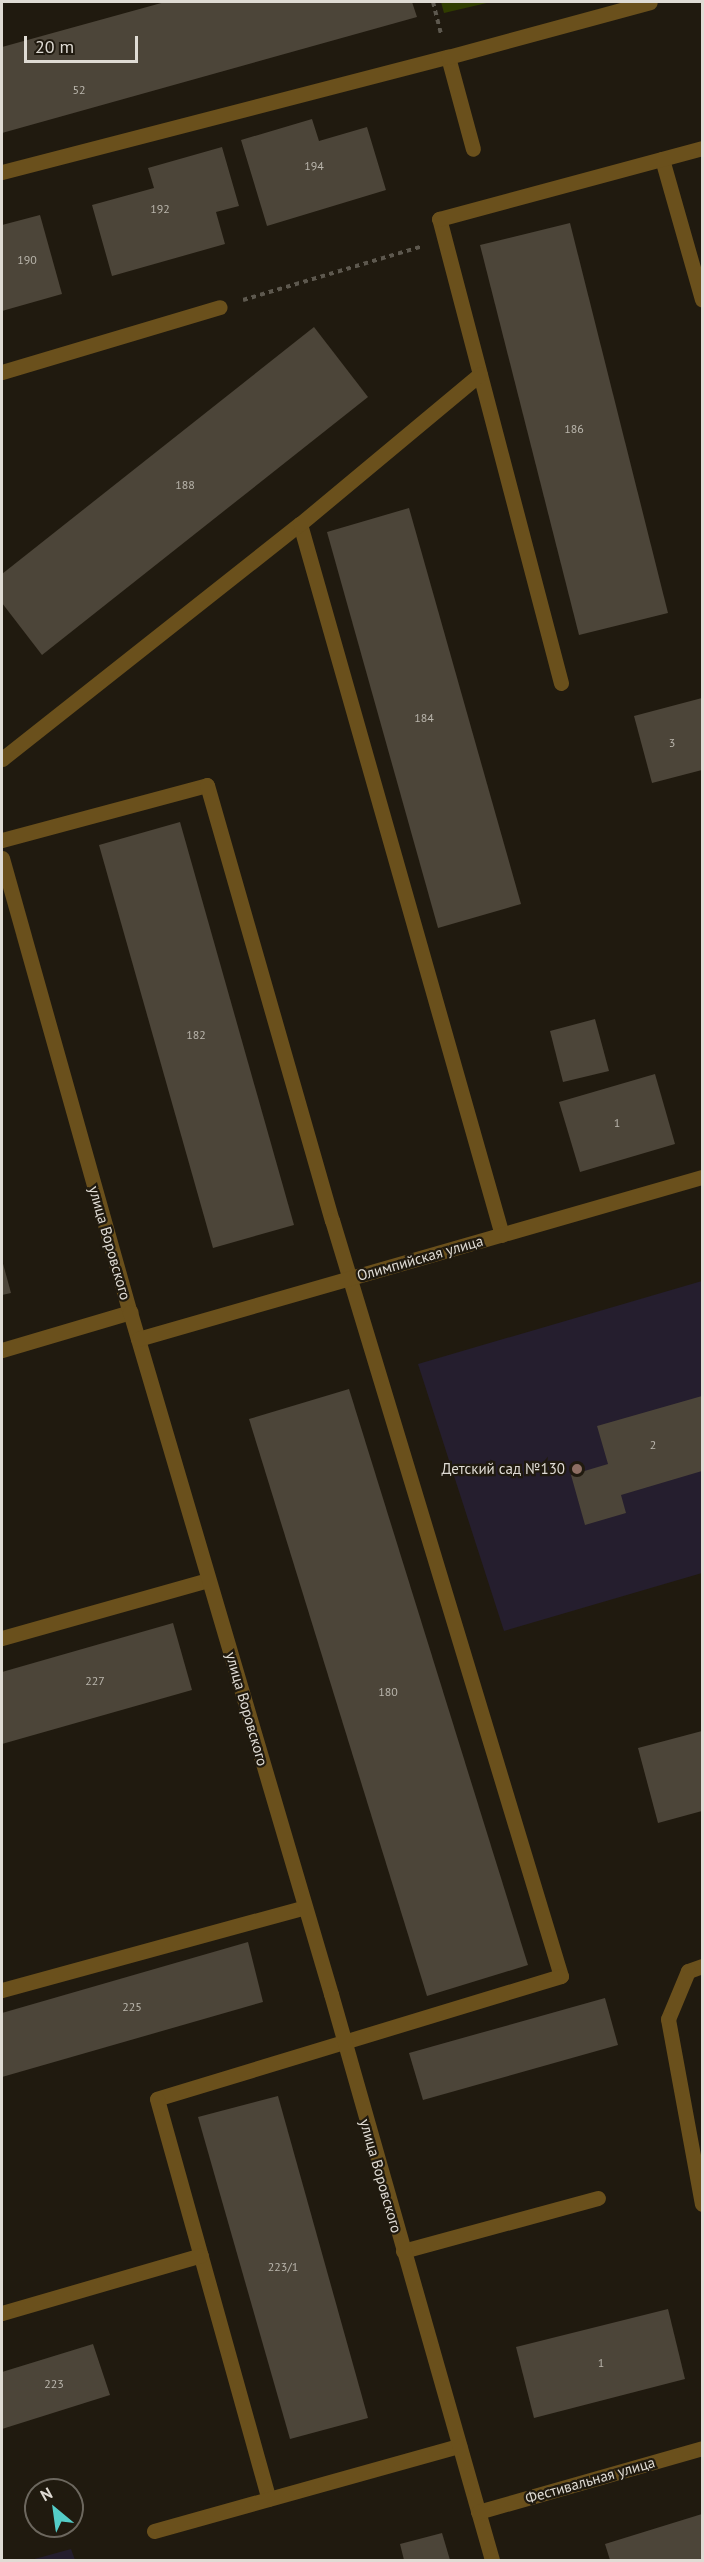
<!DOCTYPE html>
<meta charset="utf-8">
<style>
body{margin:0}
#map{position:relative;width:704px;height:2562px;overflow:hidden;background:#201a0f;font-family:"PT Sans",sans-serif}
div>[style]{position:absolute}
.education>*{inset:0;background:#251e2e}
.green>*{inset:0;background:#303d00}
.building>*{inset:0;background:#4c4539}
.path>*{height:4px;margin-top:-2px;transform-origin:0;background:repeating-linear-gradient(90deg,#5d584e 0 4.5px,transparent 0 9px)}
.lane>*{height:15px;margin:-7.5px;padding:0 7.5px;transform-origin:7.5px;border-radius:7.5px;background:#6a501c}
.street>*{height:15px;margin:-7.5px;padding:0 7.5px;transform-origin:7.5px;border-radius:7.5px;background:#6a501c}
.dots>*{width:16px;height:16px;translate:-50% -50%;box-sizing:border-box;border:3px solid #201a0f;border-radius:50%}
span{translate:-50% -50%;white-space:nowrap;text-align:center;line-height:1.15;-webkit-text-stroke:4.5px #201a0f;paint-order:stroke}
.number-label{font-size:12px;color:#bab6ad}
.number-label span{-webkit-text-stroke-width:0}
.street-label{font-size:15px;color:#dfdbd4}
.poi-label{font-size:15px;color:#dfdbd4}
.right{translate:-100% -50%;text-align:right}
.frame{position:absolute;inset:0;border:3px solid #dfdbd4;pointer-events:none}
.north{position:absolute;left:24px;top:2478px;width:60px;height:60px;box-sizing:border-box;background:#201a0f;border:2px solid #6c675e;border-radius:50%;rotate:331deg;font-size:16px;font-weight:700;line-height:24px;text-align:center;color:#dfdbd4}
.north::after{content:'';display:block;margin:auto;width:21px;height:27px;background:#54cdc8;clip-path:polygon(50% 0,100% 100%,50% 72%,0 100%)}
.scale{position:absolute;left:24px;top:36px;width:114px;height:27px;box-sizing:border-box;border:3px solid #dfdbd4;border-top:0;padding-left:8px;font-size:18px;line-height:21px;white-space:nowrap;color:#dfdbd4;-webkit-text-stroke:4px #201a0f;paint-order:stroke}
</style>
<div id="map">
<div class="education">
<div style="clip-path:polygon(702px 1281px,702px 1573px,504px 1631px,418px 1364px)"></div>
<div style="clip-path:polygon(71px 2549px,75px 2560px,31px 2560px)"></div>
</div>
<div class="green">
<div style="clip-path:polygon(441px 2px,491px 2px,444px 13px)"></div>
</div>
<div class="building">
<div style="clip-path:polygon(165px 2px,412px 2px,417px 17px,2px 133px,2px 47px)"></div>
<div style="clip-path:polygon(312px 119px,319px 141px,367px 127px,386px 190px,267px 226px,241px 140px)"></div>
<div style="clip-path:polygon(222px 147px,239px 206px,216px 212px,225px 244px,112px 276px,92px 205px,154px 188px,148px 168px)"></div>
<div style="clip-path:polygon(40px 215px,62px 294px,2px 311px,2px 225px)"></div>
<div style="clip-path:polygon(570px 223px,668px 613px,579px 635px,480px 245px)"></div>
<div style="clip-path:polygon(314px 327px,368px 397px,42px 655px,2px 603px,2px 574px)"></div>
<div style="clip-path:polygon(409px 508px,521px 904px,438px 928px,327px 532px)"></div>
<div style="clip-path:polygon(702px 698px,702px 770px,652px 783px,634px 716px)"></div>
<div style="clip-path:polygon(180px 822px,294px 1225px,213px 1248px,99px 845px)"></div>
<div style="clip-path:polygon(595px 1019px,609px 1071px,563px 1082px,550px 1031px)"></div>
<div style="clip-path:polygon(655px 1074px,675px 1144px,580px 1172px,559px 1102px)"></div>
<div style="clip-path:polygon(2px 1260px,11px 1293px,2px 1295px)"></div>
<div style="clip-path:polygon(349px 1389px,528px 1965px,427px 1996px,249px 1419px)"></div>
<div style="clip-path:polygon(702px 1396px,702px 1471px,621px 1495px,626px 1513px,585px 1525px,571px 1475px,608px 1464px,597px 1426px)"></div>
<div style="clip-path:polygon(173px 1623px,192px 1690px,2px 1744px,2px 1672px)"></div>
<div style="clip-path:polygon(702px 1731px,702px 1811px,658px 1823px,638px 1748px)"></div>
<div style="clip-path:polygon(248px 1942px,263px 2002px,2px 2077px,2px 2013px)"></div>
<div style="clip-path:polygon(605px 1998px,618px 2045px,423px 2100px,409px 2053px)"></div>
<div style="clip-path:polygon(278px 2096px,368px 2418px,290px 2439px,198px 2117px)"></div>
<div style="clip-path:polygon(668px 2309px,685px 2379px,534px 2418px,516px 2347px)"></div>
<div style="clip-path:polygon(93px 2344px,110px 2395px,2px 2429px,2px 2372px)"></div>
<div style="clip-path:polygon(702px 2514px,702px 2560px,610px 2560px,605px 2544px)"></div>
<div style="clip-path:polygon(442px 2533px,450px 2560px,404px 2560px,400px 2544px)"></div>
</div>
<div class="path">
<div style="left:433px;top:2px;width:32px;rotate:76deg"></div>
<div style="left:243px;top:300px;width:185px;rotate:-16.7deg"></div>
</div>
<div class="lane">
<div style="left:448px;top:57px;width:95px;rotate:74.8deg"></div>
<div style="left:662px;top:159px;width:146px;rotate:74.1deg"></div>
<div style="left:2px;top:172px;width:461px;rotate:-14.5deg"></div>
<div style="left:448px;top:57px;width:209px;rotate:-15.2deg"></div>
<div style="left:2px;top:372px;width:227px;rotate:-16.6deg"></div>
<div style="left:300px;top:524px;width:739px;rotate:74.14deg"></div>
<div style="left:561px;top:683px;width:480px;rotate:-104.7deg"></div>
<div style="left:439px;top:219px;width:272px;rotate:-15.1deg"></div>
<div style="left:2px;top:759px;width:380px;rotate:-38.3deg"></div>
<div style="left:300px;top:524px;width:234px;rotate:-39.8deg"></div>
<div style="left:2px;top:840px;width:212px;rotate:-15deg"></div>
<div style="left:207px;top:785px;width:453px;rotate:74deg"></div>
<div style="left:332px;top:1220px;width:790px;rotate:73.15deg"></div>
<div style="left:561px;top:1976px;width:422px;rotate:163.1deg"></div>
<div style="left:157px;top:2099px;width:415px;rotate:74.4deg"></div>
<div style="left:2px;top:1350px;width:134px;rotate:-16.5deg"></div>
<div style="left:2px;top:1638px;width:214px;rotate:-15.7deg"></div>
<div style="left:702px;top:1966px;width:15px;rotate:160deg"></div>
<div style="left:688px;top:1971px;width:52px;rotate:112.6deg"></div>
<div style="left:668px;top:2019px;width:188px;rotate:79.6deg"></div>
<div style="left:2px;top:1990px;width:314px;rotate:-15.3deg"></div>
<div style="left:403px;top:2251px;width:202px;rotate:-15.2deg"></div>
<div style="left:2px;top:2313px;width:207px;rotate:-16.2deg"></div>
<div style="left:154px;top:2531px;width:317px;rotate:-15.6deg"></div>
</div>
<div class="street">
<div style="left:2px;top:858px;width:472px;rotate:74.3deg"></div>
<div style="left:130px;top:1312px;width:711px;rotate:73.58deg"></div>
<div style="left:331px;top:1994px;width:588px;rotate:74.12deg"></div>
<div style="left:138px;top:1339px;width:587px;rotate:-16.03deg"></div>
<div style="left:478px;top:2512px;width:233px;rotate:-15.9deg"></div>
</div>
<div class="dots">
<div style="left:577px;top:1469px;background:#8d6e63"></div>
</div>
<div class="number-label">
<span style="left:79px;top:90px">52</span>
<span style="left:314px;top:166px">194</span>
<span style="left:160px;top:209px">192</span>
<span style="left:27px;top:260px">190</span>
<span style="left:574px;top:429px">186</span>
<span style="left:185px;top:485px">188</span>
<span style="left:424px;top:718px">184</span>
<span style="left:672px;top:743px">3</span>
<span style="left:196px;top:1035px">182</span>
<span style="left:617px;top:1123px">1</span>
<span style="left:653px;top:1445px">2</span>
<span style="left:95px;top:1681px">227</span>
<span style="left:388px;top:1692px">180</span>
<span style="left:132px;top:2007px">225</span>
<span style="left:283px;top:2267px">223/1</span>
<span style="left:601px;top:2363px">1</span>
<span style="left:54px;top:2384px">223</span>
</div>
<div class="street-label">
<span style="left:110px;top:1243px;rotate:74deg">улица Воровского</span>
<span style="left:420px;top:1258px;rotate:-16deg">Олимпийская улица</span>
<span style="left:247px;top:1709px;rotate:74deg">улица Воровского</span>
<span style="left:381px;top:2176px;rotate:74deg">улица Воровского</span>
<span style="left:590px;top:2480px;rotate:-16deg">Фестивальная улица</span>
</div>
<div class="poi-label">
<span class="right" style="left:565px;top:1469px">Детский сад №130</span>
</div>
<div class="frame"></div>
<div class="north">N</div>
<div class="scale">20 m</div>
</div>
